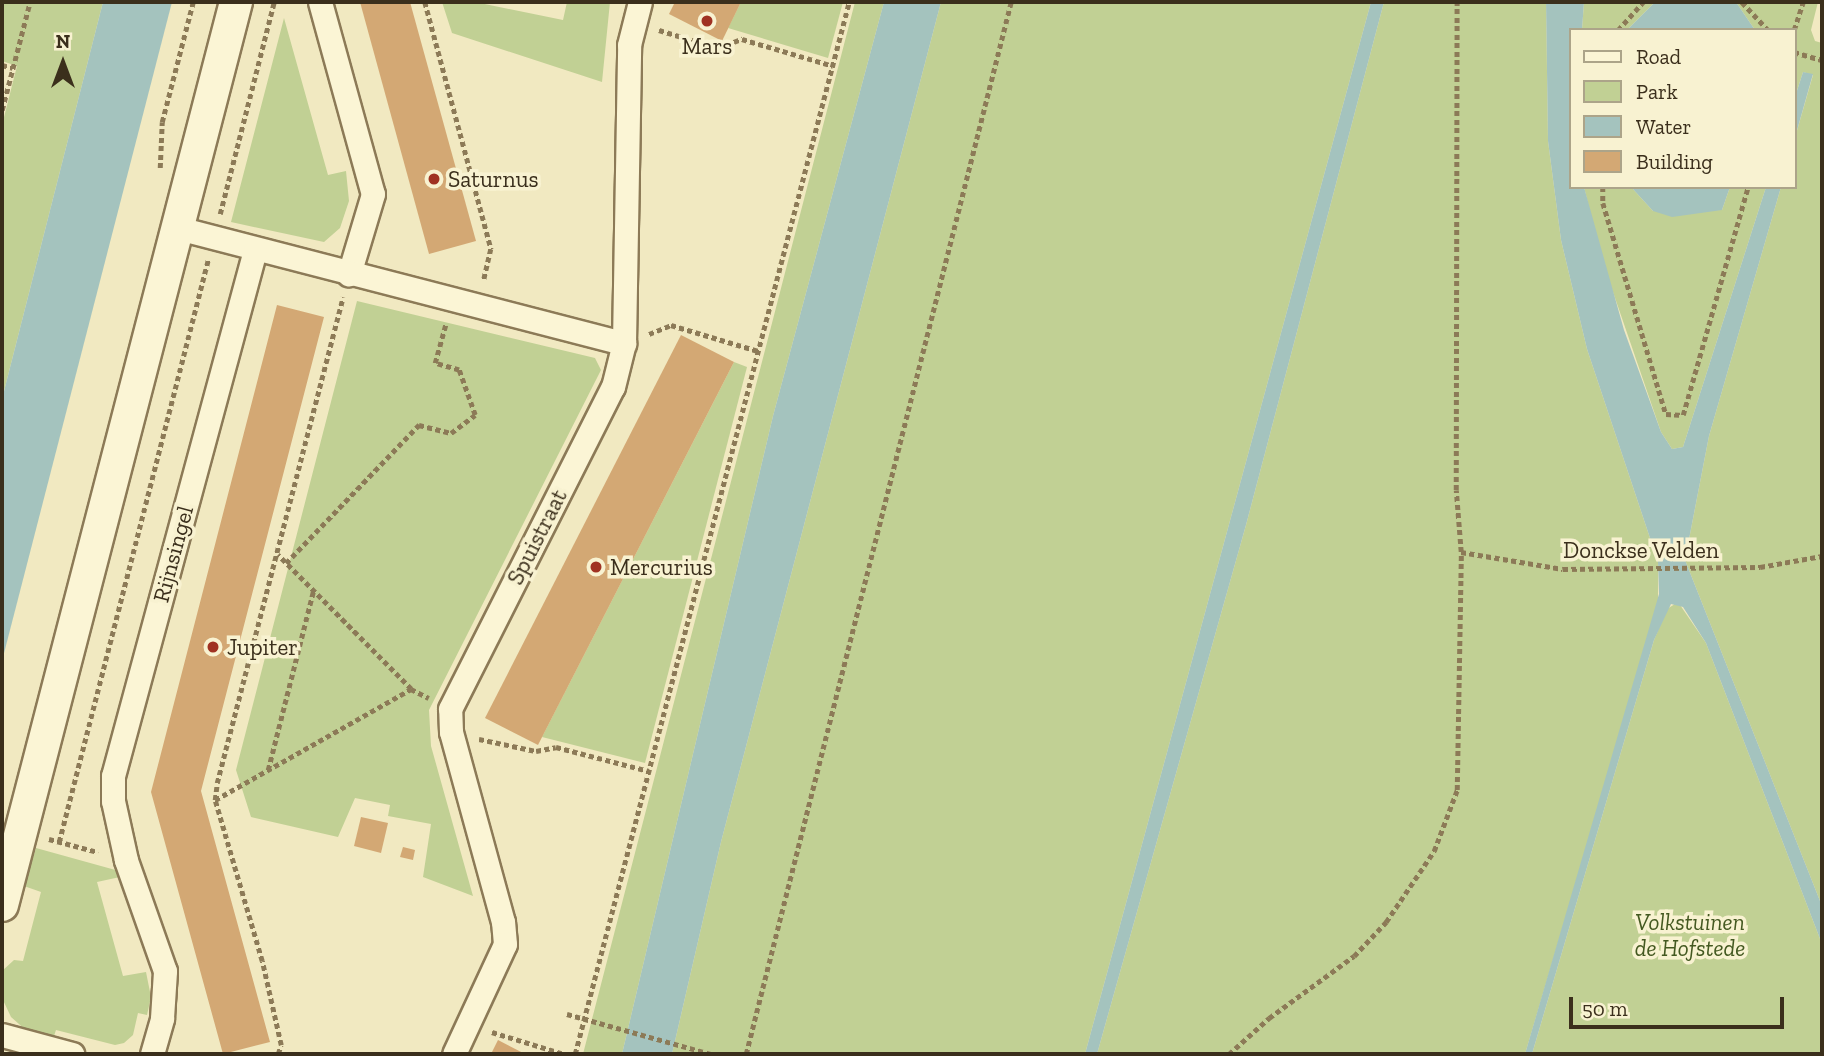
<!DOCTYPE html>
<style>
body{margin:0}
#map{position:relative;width:1824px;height:1056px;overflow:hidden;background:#f1e9c1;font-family:"Zilla Slab",serif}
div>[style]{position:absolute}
.green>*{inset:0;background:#c1d094}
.water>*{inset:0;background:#a4c3be}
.building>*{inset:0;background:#d3a874}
.path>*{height:4.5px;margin-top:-2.25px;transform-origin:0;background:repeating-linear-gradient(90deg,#8c7a57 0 5px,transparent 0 8.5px)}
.roads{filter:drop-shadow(2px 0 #8c7a57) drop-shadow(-2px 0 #8c7a57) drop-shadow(0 2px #8c7a57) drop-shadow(0 -2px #8c7a57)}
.street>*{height:23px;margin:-11.5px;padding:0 11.5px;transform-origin:11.5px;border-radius:11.5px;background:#fbf5d5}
.secondary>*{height:32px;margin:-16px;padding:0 16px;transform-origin:16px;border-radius:16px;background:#fbf5d5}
.dots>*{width:19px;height:19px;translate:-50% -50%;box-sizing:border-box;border:4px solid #f8f2d1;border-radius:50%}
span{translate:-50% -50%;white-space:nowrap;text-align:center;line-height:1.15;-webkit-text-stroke:7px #f8f2d1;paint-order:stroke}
.poi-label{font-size:23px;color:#3b2f1c}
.left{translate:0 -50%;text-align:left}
.street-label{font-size:23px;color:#3b2f1c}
.park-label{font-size:23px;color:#445921;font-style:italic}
.frame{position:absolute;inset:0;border:4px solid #3b2f1c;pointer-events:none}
.legend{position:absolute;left:1569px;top:28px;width:228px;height:161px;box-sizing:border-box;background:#f8f2d1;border:2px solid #aca489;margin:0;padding:9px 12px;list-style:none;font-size:21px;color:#3b2f1c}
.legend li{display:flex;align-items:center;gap:14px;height:35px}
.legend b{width:35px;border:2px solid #aca489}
.north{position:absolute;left:28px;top:28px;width:70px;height:70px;-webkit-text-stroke:5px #f8f2d1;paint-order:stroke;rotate:0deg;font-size:19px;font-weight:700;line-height:28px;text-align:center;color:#3b2f1c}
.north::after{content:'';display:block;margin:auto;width:24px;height:32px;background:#3b2f1c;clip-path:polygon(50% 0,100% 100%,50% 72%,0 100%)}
.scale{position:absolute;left:1569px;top:997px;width:215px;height:32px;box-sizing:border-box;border:4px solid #3b2f1c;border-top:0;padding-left:9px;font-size:21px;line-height:24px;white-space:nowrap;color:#3b2f1c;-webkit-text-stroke:5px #f8f2d1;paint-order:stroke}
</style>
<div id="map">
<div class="green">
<div style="clip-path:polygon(2px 2px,103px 2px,2px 399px,2px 125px,17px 66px,2px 61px)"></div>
<div style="clip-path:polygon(442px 2px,475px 2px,563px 20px,567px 2px,610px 2px,602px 82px,452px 33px)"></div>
<div style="clip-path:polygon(741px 2px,843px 2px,828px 58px,728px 28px)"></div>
<div style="clip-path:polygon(855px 2px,884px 2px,773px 416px,622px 1054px,583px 1054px)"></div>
<div style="clip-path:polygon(941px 2px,1371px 2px,1085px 1054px,672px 1054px,721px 842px)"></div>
<div style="clip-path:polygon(1384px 2px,1546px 2px,1548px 141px,1561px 240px,1587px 349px,1658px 562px,1658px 606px,1525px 1054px,1097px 1054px,1246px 525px)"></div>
<div style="clip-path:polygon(1584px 2px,1655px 2px,1627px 30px,1582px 30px)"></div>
<div style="clip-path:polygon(1736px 2px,1818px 2px,1811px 30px,1815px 41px,1822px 43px,1822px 906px,1685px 560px,1709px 436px,1781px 187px,1794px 187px,1794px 141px,1813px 75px,1803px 72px,1794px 100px,1794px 30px,1755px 30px)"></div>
<div style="clip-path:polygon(284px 18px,328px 175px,346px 171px,349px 201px,340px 228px,324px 242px,231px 222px)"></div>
<div style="clip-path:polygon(1584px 187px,1631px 187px,1653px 211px,1722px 210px,1730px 187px,1766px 187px,1683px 447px,1672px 449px,1661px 432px,1602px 260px)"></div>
<div style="clip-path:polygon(357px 301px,595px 358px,601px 370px,429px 710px,431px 746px,473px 896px,423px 877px,431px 824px,388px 816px,390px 805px,355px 798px,338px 837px,251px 817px,236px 770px)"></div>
<div style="clip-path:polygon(734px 362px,747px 367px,645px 763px,542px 737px)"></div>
<div style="clip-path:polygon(1678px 602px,1706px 643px,1822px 944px,1822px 1054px,1532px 1054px,1654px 640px,1667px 609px)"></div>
<div style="clip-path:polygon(36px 848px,119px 871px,120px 877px,97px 882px,123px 976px,146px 972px,151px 997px,147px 1015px,138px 1013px,133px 1035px,124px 1043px,115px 1045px,56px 1030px,53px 1039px,28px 1032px,11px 1017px,3px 1000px,2px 971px,14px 960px,23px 961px,41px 892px,24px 886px)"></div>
</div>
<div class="water">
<div style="clip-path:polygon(103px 2px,172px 2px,2px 661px,2px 399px)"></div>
<div style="clip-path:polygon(884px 2px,941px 2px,721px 842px,672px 1054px,622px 1054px,773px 416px)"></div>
<div style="clip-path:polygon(1371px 2px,1384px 2px,1246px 525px,1097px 1054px,1085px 1054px)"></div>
<div style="clip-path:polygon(1546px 2px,1584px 2px,1582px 30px,1570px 30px,1570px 187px,1584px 187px,1624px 330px,1661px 432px,1672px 449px,1683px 447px,1766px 187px,1781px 187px,1709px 436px,1685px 560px,1822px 906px,1822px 944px,1706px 643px,1683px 607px,1671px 604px,1654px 640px,1532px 1054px,1525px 1054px,1659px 594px,1658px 562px,1587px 349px,1561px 240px,1548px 141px)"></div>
<div style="clip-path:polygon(1655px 2px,1736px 2px,1755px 30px,1627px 30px)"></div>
<div style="clip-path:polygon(1803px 72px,1813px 74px,1794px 141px,1794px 100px)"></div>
<div style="clip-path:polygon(1631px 187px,1730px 187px,1722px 210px,1672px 217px,1653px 211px)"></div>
</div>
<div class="building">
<div style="clip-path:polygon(360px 2px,410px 2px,476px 241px,429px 254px)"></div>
<div style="clip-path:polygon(675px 2px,741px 2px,722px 41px,669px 14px)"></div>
<div style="clip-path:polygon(277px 305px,324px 317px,201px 791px,270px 1042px,223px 1054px,151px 792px)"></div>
<div style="clip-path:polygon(681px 335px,734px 362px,538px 745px,485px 718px)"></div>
<div style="clip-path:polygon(361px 817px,388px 823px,381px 853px,354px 846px)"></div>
<div style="clip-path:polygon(403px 847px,415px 850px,413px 860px,400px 857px)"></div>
<div style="clip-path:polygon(498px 1040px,525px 1054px,491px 1054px)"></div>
</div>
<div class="path">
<div style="left:425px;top:2px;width:256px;rotate:75deg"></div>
<div style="left:491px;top:249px;width:32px;rotate:103deg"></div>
<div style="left:1742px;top:2px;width:38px;rotate:47deg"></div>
<div style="left:659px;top:30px;width:62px;rotate:17deg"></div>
<div style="left:718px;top:48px;width:26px;rotate:-21deg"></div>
<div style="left:742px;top:39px;width:95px;rotate:16.5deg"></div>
<div style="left:1618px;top:30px;width:38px;rotate:-48deg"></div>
<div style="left:1794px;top:30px;width:29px;rotate:-72deg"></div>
<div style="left:1794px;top:52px;width:29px;rotate:16deg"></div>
<div style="left:2px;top:65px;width:11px;rotate:15deg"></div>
<div style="left:2px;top:110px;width:112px;rotate:-75.5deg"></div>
<div style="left:160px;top:168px;width:46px;rotate:-87.5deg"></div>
<div style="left:162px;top:122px;width:124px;rotate:-75.5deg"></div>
<div style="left:1603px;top:187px;width:16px;rotate:90deg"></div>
<div style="left:1603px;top:203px;width:220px;rotate:73.4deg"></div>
<div style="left:1666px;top:414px;width:17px;rotate:3deg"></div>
<div style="left:1683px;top:415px;width:237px;rotate:-74.1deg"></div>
<div style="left:220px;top:214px;width:219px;rotate:-75.7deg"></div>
<div style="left:649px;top:334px;width:24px;rotate:-22deg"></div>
<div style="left:671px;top:325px;width:91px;rotate:16.6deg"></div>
<div style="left:1461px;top:552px;width:103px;rotate:9.5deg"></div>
<div style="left:1563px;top:569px;width:197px;rotate:-0.6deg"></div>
<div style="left:1760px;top:567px;width:63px;rotate:-10.1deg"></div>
<div style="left:286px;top:563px;width:192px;rotate:-46.1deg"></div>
<div style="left:419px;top:425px;width:33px;rotate:14deg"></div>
<div style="left:451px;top:433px;width:30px;rotate:-37deg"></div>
<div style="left:475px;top:415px;width:48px;rotate:-109.6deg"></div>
<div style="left:459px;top:370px;width:25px;rotate:-164deg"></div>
<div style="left:435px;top:363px;width:41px;rotate:-74.6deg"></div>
<div style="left:411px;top:689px;width:20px;rotate:27deg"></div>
<div style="left:479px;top:739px;width:58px;rotate:11.9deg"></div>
<div style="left:536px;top:751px;width:20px;rotate:-11deg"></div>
<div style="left:556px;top:747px;width:96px;rotate:14.5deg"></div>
<div style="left:268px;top:770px;width:184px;rotate:-75.8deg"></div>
<div style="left:215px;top:800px;width:225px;rotate:-29.5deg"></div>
<div style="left:411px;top:689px;width:189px;rotate:-134.8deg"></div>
<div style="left:49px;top:839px;width:51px;rotate:14.9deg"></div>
<div style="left:59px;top:842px;width:601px;rotate:-75.64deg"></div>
<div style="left:567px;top:1014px;width:149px;rotate:15.5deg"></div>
<div style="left:492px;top:1032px;width:75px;rotate:17deg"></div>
<div style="left:278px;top:1054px;width:9px;rotate:-72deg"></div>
<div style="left:281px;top:1045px;width:86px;rotate:-102.7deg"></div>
<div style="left:262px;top:961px;width:168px;rotate:-106.3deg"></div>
<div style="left:215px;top:800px;width:17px;rotate:-83deg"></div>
<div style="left:217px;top:783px;width:502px;rotate:-75.47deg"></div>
<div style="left:575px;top:1054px;width:1087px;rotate:-75.4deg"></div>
<div style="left:746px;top:1054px;width:1085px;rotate:-75.86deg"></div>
<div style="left:1229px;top:1054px;width:54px;rotate:-42deg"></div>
<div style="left:1269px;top:1018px;width:105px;rotate:-36.1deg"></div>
<div style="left:1354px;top:956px;width:47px;rotate:-46.7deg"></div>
<div style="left:1386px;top:922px;width:86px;rotate:-55.9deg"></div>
<div style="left:1434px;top:851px;width:65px;rotate:-69.3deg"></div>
<div style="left:1457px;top:790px;width:238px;rotate:-89deg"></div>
<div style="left:1461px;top:552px;width:62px;rotate:-94.6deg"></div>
<div style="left:1456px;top:490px;width:488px;rotate:-89.9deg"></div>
</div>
<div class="roads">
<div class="street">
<div style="left:320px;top:2px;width:199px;rotate:74.6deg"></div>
<div style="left:373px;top:194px;width:84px;rotate:106.7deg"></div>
<div style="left:178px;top:228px;width:461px;rotate:14.5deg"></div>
<div style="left:2px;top:1035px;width:73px;rotate:15.2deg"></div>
<div style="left:152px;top:1054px;width:37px;rotate:-74deg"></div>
<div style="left:162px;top:1018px;width:47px;rotate:-86.3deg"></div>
<div style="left:165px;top:971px;width:118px;rotate:-109.4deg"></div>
<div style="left:126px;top:860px;width:60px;rotate:-102.4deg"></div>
<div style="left:113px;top:801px;width:25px;rotate:-90deg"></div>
<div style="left:113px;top:776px;width:545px;rotate:-74.89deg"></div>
<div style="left:454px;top:1054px;width:121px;rotate:-65.1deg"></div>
<div style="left:505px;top:944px;width:22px;rotate:-95deg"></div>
<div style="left:503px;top:922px;width:197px;rotate:-105.3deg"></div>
<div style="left:451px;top:732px;width:23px;rotate:-92deg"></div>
<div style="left:450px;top:709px;width:361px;rotate:-63.2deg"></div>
<div style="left:613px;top:387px;width:45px;rotate:-76deg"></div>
<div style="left:624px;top:343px;width:298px;rotate:-89deg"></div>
<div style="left:629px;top:45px;width:44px;rotate:-75.7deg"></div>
</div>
<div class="secondary">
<div style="left:2px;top:905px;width:933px;rotate:-75.47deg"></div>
</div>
</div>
<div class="dots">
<div style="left:707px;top:21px;background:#a03222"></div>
<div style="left:434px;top:179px;background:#a03222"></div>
<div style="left:596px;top:567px;background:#a03222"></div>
<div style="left:213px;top:647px;background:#a03222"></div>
</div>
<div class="poi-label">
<span style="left:707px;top:46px">Mars</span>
<span class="left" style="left:448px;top:179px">Saturnus</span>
<span class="left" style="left:610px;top:567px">Mercurius</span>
<span class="left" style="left:227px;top:647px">Jupiter</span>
</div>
<div class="street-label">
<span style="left:537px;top:537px;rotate:-63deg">Spuistraat</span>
<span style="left:1641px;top:550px">Donckse Velden</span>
<span style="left:173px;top:554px;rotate:-75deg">Rijnsingel</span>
</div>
<div class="park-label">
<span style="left:1690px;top:935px">Volkstuinen<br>de Hofstede</span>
</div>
<div class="frame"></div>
<ul class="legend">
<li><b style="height:9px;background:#fbf5d5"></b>Road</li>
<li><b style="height:19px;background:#c1d094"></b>Park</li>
<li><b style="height:19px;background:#a4c3be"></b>Water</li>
<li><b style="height:19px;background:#d3a874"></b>Building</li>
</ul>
<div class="north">N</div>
<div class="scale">50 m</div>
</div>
